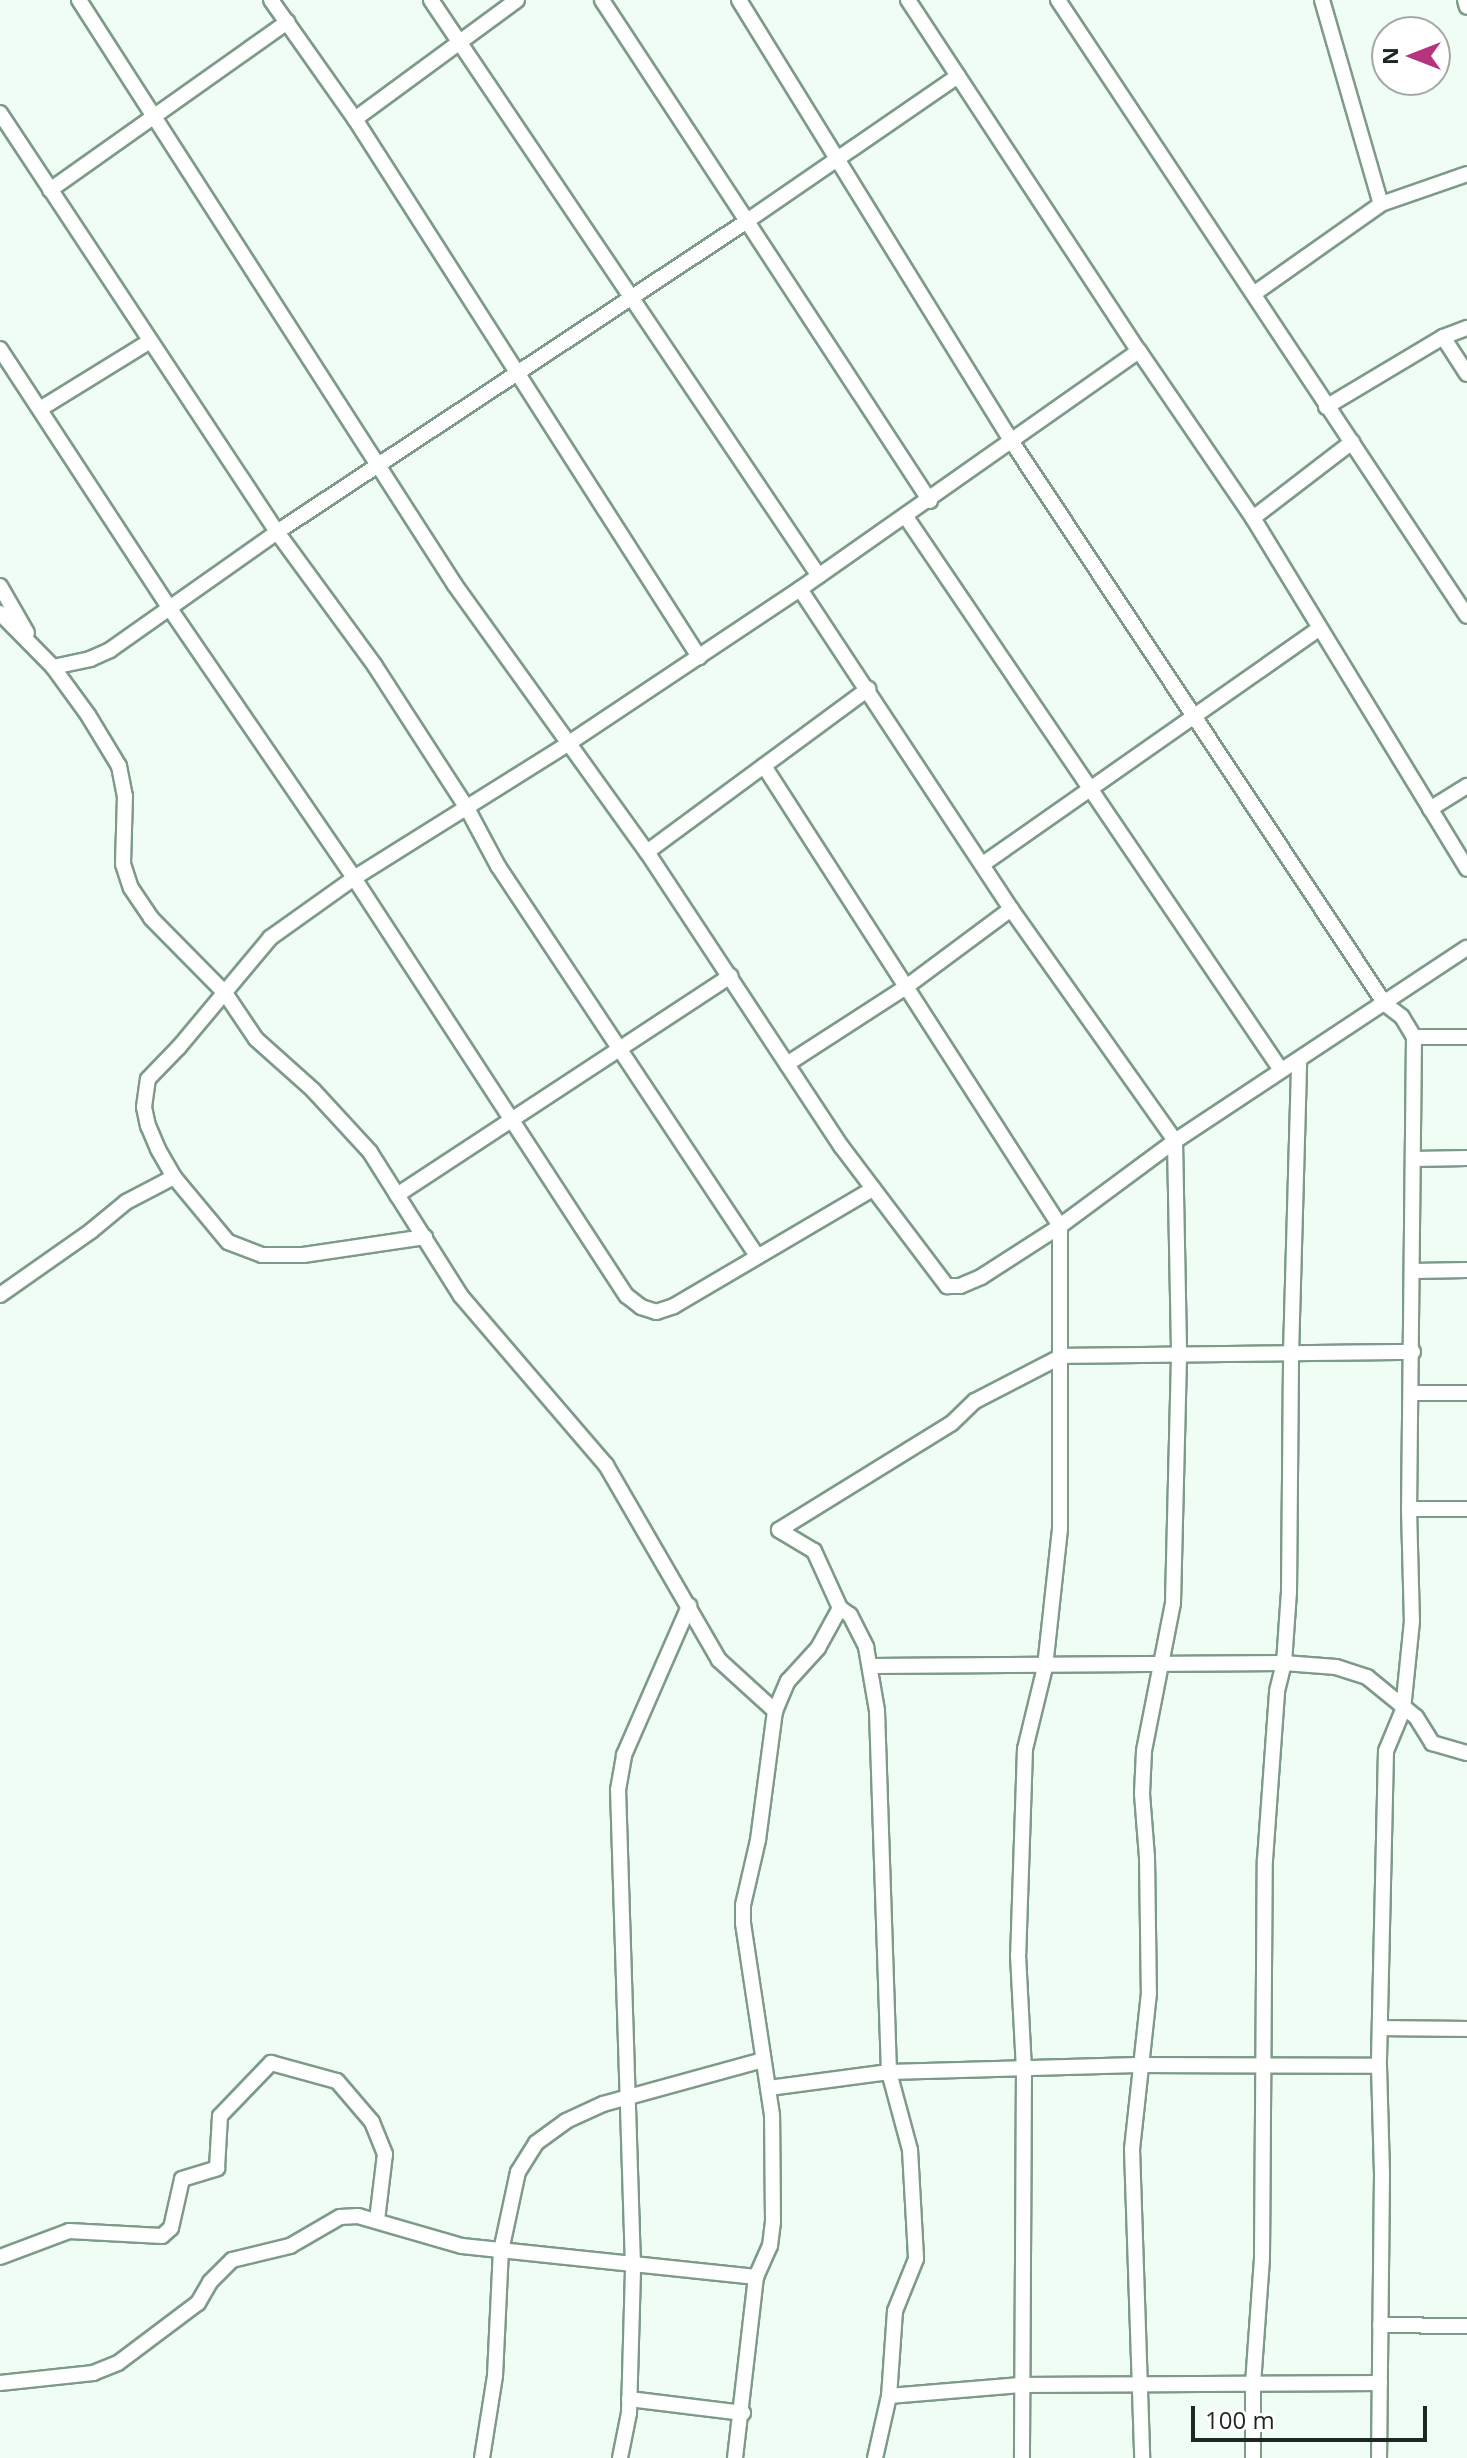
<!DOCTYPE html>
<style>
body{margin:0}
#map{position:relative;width:1467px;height:2458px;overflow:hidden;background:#f0fdf5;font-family:"Open Sans",sans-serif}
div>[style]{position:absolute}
.roads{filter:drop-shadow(2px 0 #7d9b88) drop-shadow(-2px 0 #7d9b88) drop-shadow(0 2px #7d9b88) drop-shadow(0 -2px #7d9b88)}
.minor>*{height:14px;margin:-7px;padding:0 7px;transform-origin:7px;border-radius:7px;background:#fff}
span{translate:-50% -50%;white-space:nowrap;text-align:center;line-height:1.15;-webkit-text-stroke:7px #fff;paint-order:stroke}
.north{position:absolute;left:1371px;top:16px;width:80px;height:80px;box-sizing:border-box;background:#fff;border:2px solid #a4a9a6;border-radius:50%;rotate:270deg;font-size:22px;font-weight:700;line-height:32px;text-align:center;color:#1c2821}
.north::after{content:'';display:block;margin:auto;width:28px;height:36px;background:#b6347d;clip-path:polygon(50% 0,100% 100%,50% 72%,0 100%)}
.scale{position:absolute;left:1191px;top:2406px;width:236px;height:36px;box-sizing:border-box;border:4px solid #1c2821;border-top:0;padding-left:10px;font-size:24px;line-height:28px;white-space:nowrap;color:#1c2821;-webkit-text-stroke:6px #fff;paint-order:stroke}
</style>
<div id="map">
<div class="roads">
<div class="minor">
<div style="left:79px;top:0;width:695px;rotate:57.27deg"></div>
<div style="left:455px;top:585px;width:329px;rotate:54.3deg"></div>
<div style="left:647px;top:852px;width:352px;rotate:56.6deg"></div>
<div style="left:841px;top:1146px;width:176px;rotate:52.9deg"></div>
<div style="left:947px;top:1286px;width:13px"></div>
<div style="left:960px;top:1286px;width:23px;rotate:-23deg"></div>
<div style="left:981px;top:1277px;width:94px;rotate:-32.8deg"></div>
<div style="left:1060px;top:1226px;width:143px;rotate:-36.5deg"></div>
<div style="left:1175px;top:1141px;width:350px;rotate:-33.5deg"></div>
<div style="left:271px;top:0;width:146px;rotate:54.8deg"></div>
<div style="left:355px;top:119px;width:639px;rotate:57.4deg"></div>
<div style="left:431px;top:0;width:694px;rotate:56.04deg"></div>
<div style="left:739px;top:0;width:520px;rotate:58.3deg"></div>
<div style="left:1012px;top:442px;width:675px;rotate:56.43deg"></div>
<div style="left:1385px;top:1004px;width:21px;rotate:37deg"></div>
<div style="left:1402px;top:1017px;width:23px;rotate:59deg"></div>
<div style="left:1414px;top:1037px;width:472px;rotate:90.6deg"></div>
<div style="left:1409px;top:1509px;width:112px;rotate:88.5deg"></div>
<div style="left:1412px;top:1621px;width:89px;rotate:95.8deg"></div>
<div style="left:1403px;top:1710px;width:44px;rotate:112.5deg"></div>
<div style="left:1386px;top:1751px;width:315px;rotate:91.3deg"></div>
<div style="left:1379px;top:2066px;width:109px;rotate:88.4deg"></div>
<div style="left:1382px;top:2175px;width:283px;rotate:90.6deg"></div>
<div style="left:908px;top:0;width:420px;rotate:56.7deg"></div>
<div style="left:1139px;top:351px;width:202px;rotate:55.7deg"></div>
<div style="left:1253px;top:518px;width:411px;rotate:58.6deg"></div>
<div style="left:1058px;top:0;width:739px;rotate:56.42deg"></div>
<div style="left:1322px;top:0;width:212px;rotate:73.9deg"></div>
<div style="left:1465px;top:0;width:7px;rotate:74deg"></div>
<div style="left:0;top:113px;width:502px;rotate:56.53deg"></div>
<div style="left:277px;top:532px;width:166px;rotate:53.8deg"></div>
<div style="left:375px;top:666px;width:169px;rotate:57.1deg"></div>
<div style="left:467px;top:808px;width:66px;rotate:61.9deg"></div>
<div style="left:498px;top:866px;width:468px;rotate:56.4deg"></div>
<div style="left:355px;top:119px;width:201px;rotate:-36.3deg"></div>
<div style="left:50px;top:190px;width:291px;rotate:-35.3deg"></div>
<div style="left:1255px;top:293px;width:154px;rotate:-35.2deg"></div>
<div style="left:1381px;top:204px;width:91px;rotate:-19.2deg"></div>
<div style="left:1443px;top:337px;width:44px;rotate:57deg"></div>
<div style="left:0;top:349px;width:307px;rotate:56.8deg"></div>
<div style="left:168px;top:606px;width:330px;rotate:55.6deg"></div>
<div style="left:354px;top:878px;width:499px;rotate:56.9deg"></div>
<div style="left:627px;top:1296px;width:18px;rotate:38deg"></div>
<div style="left:641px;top:1307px;width:16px;rotate:18deg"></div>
<div style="left:656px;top:1312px;width:19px;rotate:-18deg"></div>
<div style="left:674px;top:1306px;width:231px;rotate:-30.5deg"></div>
<div style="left:1326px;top:407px;width:136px;rotate:-30.9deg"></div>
<div style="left:1443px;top:337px;width:26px;rotate:-21deg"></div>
<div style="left:40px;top:409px;width:129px;rotate:-31.7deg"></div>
<div style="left:930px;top:501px;width:334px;rotate:-123.2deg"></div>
<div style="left:747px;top:221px;width:256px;rotate:-34.5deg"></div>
<div style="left:906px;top:517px;width:668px;rotate:55.86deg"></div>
<div style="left:1253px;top:518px;width:125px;rotate:-37.5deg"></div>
<div style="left:0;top:586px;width:54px;rotate:60.1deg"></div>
<div style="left:800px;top:589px;width:383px;rotate:56.6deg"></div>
<div style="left:1011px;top:909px;width:284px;rotate:54.7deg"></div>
<div style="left:1175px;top:1141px;width:216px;rotate:88.9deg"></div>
<div style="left:1179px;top:1357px;width:246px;rotate:91.4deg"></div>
<div style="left:1173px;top:1603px;width:151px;rotate:101.1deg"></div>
<div style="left:1144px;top:1751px;width:43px;rotate:92.7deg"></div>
<div style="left:1142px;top:1794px;width:63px;rotate:85.5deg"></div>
<div style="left:1147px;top:1857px;width:136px;rotate:89.2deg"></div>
<div style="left:1149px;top:1993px;width:157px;rotate:96.2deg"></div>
<div style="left:1132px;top:2149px;width:309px;rotate:88.1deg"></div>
<div style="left:0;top:613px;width:76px;rotate:45.5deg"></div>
<div style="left:53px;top:667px;width:59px;rotate:53.9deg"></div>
<div style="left:88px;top:715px;width:60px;rotate:58.7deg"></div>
<div style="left:119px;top:766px;width:31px;rotate:79deg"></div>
<div style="left:125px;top:796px;width:68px;rotate:91.7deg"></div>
<div style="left:123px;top:864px;width:25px;rotate:72deg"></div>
<div style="left:131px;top:888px;width:36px;rotate:56deg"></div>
<div style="left:151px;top:918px;width:105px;rotate:45.4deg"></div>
<div style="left:225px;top:993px;width:55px;rotate:56deg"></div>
<div style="left:256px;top:1039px;width:76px;rotate:41.8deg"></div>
<div style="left:313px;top:1090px;width:84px;rotate:47.4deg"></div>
<div style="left:370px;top:1152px;width:170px;rotate:57.7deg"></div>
<div style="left:461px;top:1296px;width:223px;rotate:49.4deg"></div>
<div style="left:606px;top:1465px;width:225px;rotate:59.9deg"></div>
<div style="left:719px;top:1660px;width:76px;rotate:42.3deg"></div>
<div style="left:53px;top:667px;width:38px;rotate:-12deg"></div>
<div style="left:90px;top:659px;width:22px;rotate:-24deg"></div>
<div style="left:110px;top:650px;width:204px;rotate:-35.2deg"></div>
<div style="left:277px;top:532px;width:564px;rotate:-33.49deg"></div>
<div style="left:747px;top:221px;width:264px;rotate:-123.3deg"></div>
<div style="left:764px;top:766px;width:547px;rotate:57.24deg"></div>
<div style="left:1060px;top:1226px;width:303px;rotate:90deg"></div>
<div style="left:1060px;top:1529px;width:139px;rotate:96.2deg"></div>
<div style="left:1045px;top:1667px;width:84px;rotate:103.7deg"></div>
<div style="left:1025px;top:1749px;width:206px;rotate:91.9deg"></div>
<div style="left:1018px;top:1955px;width:113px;rotate:87deg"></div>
<div style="left:1024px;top:2068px;width:390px;rotate:90.3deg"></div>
<div style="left:1430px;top:809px;width:44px;rotate:-31.9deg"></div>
<div style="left:647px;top:852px;width:275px;rotate:-36.4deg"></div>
<div style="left:983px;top:864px;width:410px;rotate:-35deg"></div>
<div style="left:1414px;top:1037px;width:53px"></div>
<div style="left:787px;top:1064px;width:142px;rotate:-32.9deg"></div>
<div style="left:906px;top:987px;width:131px;rotate:-36.6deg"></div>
<div style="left:1414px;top:1159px;width:53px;rotate:-1.1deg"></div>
<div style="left:397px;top:1195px;width:399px;rotate:-33.3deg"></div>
<div style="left:425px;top:1237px;width:123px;rotate:171.6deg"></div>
<div style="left:303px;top:1255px;width:41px;rotate:180deg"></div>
<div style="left:262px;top:1255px;width:36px;rotate:-159deg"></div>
<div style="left:228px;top:1242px;width:85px;rotate:-129.7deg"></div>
<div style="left:174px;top:1177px;width:32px;rotate:-120deg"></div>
<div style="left:158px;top:1149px;width:25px;rotate:-113deg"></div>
<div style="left:148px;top:1126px;width:19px;rotate:-102deg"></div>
<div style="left:144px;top:1107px;width:28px;rotate:-82deg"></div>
<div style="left:148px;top:1079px;width:45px;rotate:-45.9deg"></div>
<div style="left:179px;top:1047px;width:142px;rotate:-50.1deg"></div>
<div style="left:270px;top:938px;width:103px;rotate:-35.5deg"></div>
<div style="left:354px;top:878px;width:254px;rotate:-32.1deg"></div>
<div style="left:569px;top:743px;width:278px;rotate:-33.7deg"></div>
<div style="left:800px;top:589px;width:414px;rotate:-35.1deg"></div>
<div style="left:1414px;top:1271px;width:53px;rotate:-1.1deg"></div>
<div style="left:0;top:1295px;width:111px;rotate:-35.1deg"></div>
<div style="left:91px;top:1231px;width:45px;rotate:-39.6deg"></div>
<div style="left:126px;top:1202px;width:54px;rotate:-27.5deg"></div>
<div style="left:1411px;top:1393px;width:56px"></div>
<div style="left:1409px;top:1509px;width:58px"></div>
<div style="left:840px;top:1608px;width:12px;rotate:35deg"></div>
<div style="left:850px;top:1615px;width:36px;rotate:63deg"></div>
<div style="left:866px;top:1647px;width:65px;rotate:80.2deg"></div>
<div style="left:877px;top:1711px;width:361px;rotate:88.1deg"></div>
<div style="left:889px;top:2072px;width:81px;rotate:74.9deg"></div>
<div style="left:910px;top:2150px;width:109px;rotate:86.8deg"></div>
<div style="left:916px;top:2259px;width:56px;rotate:112deg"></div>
<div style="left:895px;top:2311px;width:85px;rotate:94deg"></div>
<div style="left:889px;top:2396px;width:64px;rotate:102.7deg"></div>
<div style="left:871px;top:1666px;width:413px;rotate:-0.4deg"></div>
<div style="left:1284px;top:1663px;width:52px;rotate:4.4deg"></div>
<div style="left:1336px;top:1667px;width:33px;rotate:18deg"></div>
<div style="left:1367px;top:1677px;width:63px;rotate:39.2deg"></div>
<div style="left:1416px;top:1717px;width:31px;rotate:58deg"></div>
<div style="left:1432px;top:1743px;width:36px;rotate:16deg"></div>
<div style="left:1382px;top:2028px;width:85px;rotate:0.7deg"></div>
<div style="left:769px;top:2088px;width:121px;rotate:-7.6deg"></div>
<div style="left:889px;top:2072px;width:249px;rotate:-1.6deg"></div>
<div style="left:1138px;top:2065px;width:241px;rotate:0.2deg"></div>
<div style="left:0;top:2257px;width:74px;rotate:-20.6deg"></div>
<div style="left:69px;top:2231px;width:93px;rotate:3.1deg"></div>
<div style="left:162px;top:2236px;width:12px;rotate:-42deg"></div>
<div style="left:171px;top:2228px;width:50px;rotate:-77.3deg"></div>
<div style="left:182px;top:2179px;width:37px;rotate:-17deg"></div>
<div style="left:217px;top:2168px;width:52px;rotate:-86.7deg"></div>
<div style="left:220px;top:2116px;width:74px;rotate:-46.1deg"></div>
<div style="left:271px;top:2063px;width:68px;rotate:15.3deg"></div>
<div style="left:337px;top:2081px;width:54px;rotate:49.5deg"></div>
<div style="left:372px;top:2122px;width:35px;rotate:68deg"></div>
<div style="left:385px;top:2154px;width:66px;rotate:96.9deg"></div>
<div style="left:1380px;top:2325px;width:87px;rotate:0.7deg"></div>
<div style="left:0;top:2383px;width:94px;rotate:-6.1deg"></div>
<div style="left:93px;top:2373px;width:27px;rotate:-22deg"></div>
<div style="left:118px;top:2363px;width:100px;rotate:-36.9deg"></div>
<div style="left:198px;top:2303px;width:24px;rotate:-60deg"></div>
<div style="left:210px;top:2282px;width:31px;rotate:-45deg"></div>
<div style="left:232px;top:2260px;width:60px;rotate:-13.6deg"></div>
<div style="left:290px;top:2246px;width:58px;rotate:-30.1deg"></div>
<div style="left:340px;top:2217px;width:18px;rotate:-3deg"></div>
<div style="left:358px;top:2216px;width:108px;rotate:16.1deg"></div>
<div style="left:462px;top:2246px;width:296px;rotate:6deg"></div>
<div style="left:756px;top:2277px;width:34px;rotate:-66deg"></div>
<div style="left:770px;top:2246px;width:24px;rotate:-83deg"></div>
<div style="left:773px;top:2222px;width:107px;rotate:-90.5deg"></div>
<div style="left:772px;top:2115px;width:194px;rotate:-98.6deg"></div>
<div style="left:743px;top:1923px;width:18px;rotate:-90deg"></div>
<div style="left:743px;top:1905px;width:67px;rotate:-77deg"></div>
<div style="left:758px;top:1840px;width:130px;rotate:-82.5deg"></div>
<div style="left:775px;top:1711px;width:33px;rotate:-67deg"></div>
<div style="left:788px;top:1681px;width:45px;rotate:-47.7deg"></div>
<div style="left:818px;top:1648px;width:46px;rotate:-61.2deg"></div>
<div style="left:840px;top:1608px;width:63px;rotate:-114.5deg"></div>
<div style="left:814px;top:1551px;width:41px;rotate:-149deg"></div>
<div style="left:779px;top:1530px;width:203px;rotate:-31.7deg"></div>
<div style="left:952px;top:1423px;width:32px;rotate:-44deg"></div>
<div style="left:975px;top:1401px;width:98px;rotate:-27.3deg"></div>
<div style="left:1062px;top:1356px;width:351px;rotate:-0.7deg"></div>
<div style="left:889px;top:2396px;width:132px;rotate:-4.8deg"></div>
<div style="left:1021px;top:2385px;width:359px;rotate:-0.3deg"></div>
<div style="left:629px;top:2399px;width:115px;rotate:7deg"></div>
<div style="left:482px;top:2458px;width:83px;rotate:-81deg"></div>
<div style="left:495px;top:2376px;width:125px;rotate:-87.3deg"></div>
<div style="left:501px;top:2251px;width:81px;rotate:-77.9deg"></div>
<div style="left:518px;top:2172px;width:34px;rotate:-58deg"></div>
<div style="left:536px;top:2143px;width:37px;rotate:-36deg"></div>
<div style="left:566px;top:2121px;width:41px;rotate:-24.7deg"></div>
<div style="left:603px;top:2104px;width:166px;rotate:-15.4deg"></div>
<div style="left:620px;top:2458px;width:46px;rotate:-78.7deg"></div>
<div style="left:629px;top:2413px;width:147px;rotate:-88.4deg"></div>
<div style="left:633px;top:2266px;width:476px;rotate:-91.8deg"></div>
<div style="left:618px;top:1790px;width:36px;rotate:-80deg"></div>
<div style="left:624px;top:1755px;width:163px;rotate:-66.4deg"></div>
<div style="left:735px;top:2458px;width:182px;rotate:-83.4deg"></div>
<div style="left:1253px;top:2458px;width:74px;rotate:-90deg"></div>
<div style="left:1253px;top:2384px;width:127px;rotate:-85.9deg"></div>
<div style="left:1262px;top:2257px;width:397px;rotate:-89.6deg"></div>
<div style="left:1265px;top:1860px;width:169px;rotate:-85.9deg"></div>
<div style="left:1277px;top:1691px;width:29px;rotate:-76deg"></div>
<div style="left:1284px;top:1663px;width:71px;rotate:-86deg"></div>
<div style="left:1289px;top:1592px;width:238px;rotate:-89.5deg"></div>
<div style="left:1291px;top:1354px;width:294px;rotate:-88.4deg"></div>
</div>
</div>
<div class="north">N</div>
<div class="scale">100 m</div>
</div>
